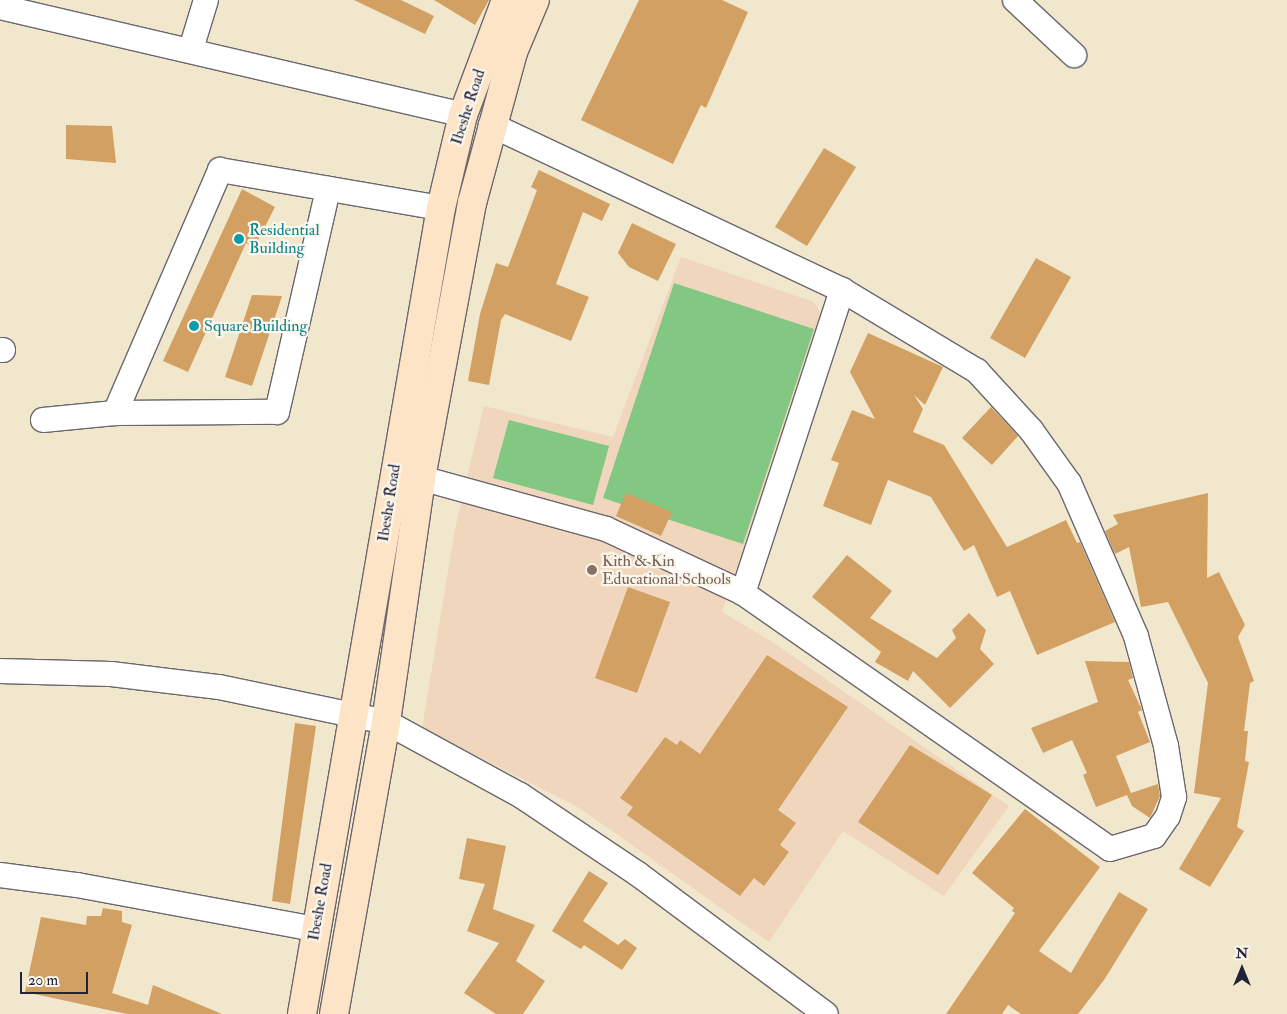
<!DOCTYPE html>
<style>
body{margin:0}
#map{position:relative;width:1287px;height:1014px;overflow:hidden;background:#f1e7cd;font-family:"IM FELL Double Pica",serif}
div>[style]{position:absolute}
.built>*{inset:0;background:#f0d6bc}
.green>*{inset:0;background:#82c782}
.building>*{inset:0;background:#d2a062}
.roads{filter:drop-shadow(1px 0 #6a676e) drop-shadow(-1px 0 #6a676e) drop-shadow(0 1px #6a676e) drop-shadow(0 -1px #6a676e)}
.minor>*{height:24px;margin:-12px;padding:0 12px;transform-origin:12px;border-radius:12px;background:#fff}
.secondary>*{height:28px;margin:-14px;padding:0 14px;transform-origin:14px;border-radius:14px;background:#fee4c6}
.dots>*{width:14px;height:14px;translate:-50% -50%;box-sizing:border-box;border:2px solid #fbf7ec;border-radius:50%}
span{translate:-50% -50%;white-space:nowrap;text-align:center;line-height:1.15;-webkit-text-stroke:4.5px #fbf7ec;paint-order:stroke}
.street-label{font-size:16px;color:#22223b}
.culture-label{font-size:16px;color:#0d838f}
.left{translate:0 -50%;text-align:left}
.education-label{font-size:16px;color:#785e54}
.north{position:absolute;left:1217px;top:944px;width:50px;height:50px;-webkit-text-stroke:4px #fbf7ec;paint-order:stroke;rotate:0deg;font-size:14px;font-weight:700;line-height:20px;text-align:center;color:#22223b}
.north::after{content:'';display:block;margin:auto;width:18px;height:22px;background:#22223b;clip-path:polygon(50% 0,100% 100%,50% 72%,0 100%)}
.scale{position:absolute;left:20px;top:972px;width:68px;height:22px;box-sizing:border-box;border:2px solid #22223b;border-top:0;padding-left:6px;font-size:15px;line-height:18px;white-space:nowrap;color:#22223b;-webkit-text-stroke:4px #fbf7ec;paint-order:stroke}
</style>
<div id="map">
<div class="built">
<div style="clip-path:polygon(681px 257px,814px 302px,822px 315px,722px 612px,771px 641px,1009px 806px,944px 896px,843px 831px,769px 942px,581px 809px,422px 728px,455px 529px,484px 406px,613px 437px)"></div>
</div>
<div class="green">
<div style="clip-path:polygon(674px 283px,814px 329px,743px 544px,603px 498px)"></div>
<div style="clip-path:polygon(509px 420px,609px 446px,593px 505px,493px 478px)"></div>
</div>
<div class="building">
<div style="clip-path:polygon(354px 0,401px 0,434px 16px,425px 34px)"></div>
<div style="clip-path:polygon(434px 0,489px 0,475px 25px)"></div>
<div style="clip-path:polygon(639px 0,722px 0,748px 12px,706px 108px,701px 105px,673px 164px,581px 120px)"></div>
<div style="clip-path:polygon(66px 125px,112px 126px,116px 163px,66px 159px)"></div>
<div style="clip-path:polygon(824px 148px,856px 167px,807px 246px,775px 227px)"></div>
<div style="clip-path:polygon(539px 170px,610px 204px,602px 221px,583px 212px,556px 284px,589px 297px,571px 341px,505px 314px,501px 320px,489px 385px,468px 381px,480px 314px,496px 263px,508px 267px,537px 190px,531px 187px)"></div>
<div style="clip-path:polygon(242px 189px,275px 207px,255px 246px,246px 243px,188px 372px,163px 361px)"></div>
<div style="clip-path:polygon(632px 223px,676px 244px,658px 281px,629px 267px,618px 253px)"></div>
<div style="clip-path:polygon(1036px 258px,1071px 277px,1025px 358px,990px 338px)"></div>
<div style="clip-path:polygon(252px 295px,282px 296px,252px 386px,225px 377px)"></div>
<div style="clip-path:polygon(868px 333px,943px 367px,925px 405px,914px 395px,923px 409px,913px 432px,944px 445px,1007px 547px,1066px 520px,1077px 543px,1080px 542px,1115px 622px,1037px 655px,1010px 591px,997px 597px,974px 545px,964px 551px,931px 497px,888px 480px,871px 525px,823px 506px,839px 463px,831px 460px,852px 410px,875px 419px,850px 372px)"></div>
<div style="clip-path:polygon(991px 407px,1018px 436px,992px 465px,962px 438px)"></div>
<div style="clip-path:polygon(626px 493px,672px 512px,661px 536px,616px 516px)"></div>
<div style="clip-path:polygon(1208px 493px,1207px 578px,1219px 572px,1245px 625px,1238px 637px,1254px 681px,1250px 683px,1244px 731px,1248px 731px,1245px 761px,1249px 762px,1237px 827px,1244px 831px,1210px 887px,1179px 869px,1221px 798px,1194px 793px,1208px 683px,1168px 602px,1141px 607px,1129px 547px,1115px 554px,1105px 531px,1118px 524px,1113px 515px)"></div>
<div style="clip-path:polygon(847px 555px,892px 591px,870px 618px,937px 658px,956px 638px,952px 630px,969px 613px,986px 630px,980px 649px,994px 664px,950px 708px,913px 671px,908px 681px,875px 662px,881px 652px,812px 597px)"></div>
<div style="clip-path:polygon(628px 587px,670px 602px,637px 693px,595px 678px)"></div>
<div style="clip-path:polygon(767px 655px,848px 707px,778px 810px,796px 823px,780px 845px,789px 852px,764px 886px,754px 878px,740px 896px,627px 815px,633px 807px,620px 798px,665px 737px,677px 745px,680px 740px,700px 754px)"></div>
<div style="clip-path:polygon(1085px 661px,1129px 662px,1133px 678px,1128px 680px,1142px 710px,1138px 712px,1150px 742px,1116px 756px,1131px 793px,1158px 784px,1160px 796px,1150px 818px,1132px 806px,1127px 795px,1096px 807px,1083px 775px,1087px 773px,1072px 740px,1043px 753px,1031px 728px,1098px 702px)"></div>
<div style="clip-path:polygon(295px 723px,316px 726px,290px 904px,272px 901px)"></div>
<div style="clip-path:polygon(910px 745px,992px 795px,938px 875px,858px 822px)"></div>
<div style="clip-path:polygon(1025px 809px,1100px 867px,1039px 951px,1071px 973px,1119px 892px,1148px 909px,1104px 980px,1078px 1014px,1021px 1014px,1008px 1005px,1002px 1014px,946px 1014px,1015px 913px,1012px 911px,1014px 908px,972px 873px)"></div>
<div style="clip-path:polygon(467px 838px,506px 846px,493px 909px,535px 925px,516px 961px,545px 981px,523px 1014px,496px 1014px,464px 993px,499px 943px,467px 931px,485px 884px,459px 879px)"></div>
<div style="clip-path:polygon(589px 871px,608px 883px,583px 921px,618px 945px,625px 939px,637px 948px,622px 970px,584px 945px,581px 949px,552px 931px)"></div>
<div style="clip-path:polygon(103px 908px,122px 911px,122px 922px,132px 925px,112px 993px,148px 1005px,153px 985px,222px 1014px,127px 1014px,25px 992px,41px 917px,86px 925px,87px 916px,101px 916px)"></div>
</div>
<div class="roads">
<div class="minor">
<div style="left:1015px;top:0;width:81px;rotate:43deg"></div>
<div style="left:0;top:7px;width:475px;rotate:13.1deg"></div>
<div style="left:191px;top:49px;width:51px;rotate:-73deg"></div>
<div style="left:0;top:350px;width:3px"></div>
<div style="left:115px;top:413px;width:265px;rotate:-66.6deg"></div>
<div style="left:220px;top:170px;width:224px;rotate:9.8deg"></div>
<div style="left:43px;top:420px;width:72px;rotate:-5.6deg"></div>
<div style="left:115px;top:413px;width:162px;rotate:-0.4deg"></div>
<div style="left:277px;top:412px;width:229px;rotate:-77.1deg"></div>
<div style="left:421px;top:478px;width:192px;rotate:15.4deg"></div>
<div style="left:606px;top:529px;width:151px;rotate:25deg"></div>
<div style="left:743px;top:593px;width:447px;rotate:34.9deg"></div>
<div style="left:1110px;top:849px;width:46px;rotate:-16.5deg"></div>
<div style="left:1154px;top:836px;width:24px;rotate:-55deg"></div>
<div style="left:1168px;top:816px;width:20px;rotate:-72deg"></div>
<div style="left:1174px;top:797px;width:52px;rotate:-98.9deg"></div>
<div style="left:1166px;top:746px;width:114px;rotate:-105.3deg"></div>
<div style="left:1136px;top:636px;width:167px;rotate:-113.6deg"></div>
<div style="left:1069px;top:483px;width:65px;rotate:-125.6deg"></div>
<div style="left:1031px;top:430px;width:80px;rotate:-132.5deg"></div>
<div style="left:977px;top:371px;width:157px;rotate:-149deg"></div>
<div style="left:842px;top:290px;width:388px;rotate:-154.8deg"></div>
<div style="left:743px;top:593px;width:319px;rotate:-71.9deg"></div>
<div style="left:0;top:671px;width:111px;rotate:1.5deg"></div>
<div style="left:111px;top:674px;width:109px;rotate:6.9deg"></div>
<div style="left:219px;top:687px;width:171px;rotate:11.8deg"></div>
<div style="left:386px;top:722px;width:153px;rotate:28.6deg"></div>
<div style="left:520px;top:795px;width:142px;rotate:33.8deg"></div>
<div style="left:638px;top:874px;width:234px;rotate:36.7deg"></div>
<div style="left:0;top:875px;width:78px;rotate:7.4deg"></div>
<div style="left:77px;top:885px;width:241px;rotate:10.5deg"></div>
</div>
<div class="secondary">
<div style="left:302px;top:1014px;width:818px;rotate:-80.22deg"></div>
<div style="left:441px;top:208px;width:96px;rotate:-76.7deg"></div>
<div style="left:463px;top:115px;width:123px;rotate:-69.5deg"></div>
<div style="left:334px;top:1014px;width:297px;rotate:-79.9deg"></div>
<div style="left:386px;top:722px;width:246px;rotate:-81.8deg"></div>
<div style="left:421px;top:478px;width:280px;rotate:-79.5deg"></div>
<div style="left:472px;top:203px;width:156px;rotate:-74.8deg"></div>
<div style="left:513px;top:52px;width:56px;rotate:-67.1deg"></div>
</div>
</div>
<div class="dots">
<div style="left:239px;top:239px;background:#0f9aa8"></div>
<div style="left:194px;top:326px;background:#0f9aa8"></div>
<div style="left:592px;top:570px;background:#8d6e63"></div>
</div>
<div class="street-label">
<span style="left:468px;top:107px;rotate:-72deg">Ibeshe Road</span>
<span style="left:389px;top:503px;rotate:-81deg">Ibeshe Road</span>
<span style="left:320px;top:902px;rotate:-80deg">Ibeshe Road</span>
</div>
<div class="culture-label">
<span class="left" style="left:249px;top:239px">Residential<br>Building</span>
<span class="left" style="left:204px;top:326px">Square Building</span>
</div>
<div class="education-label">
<span class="left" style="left:602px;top:570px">Kith &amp; Kin<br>Educational Schools</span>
</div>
<div class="north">N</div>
<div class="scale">20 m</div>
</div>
